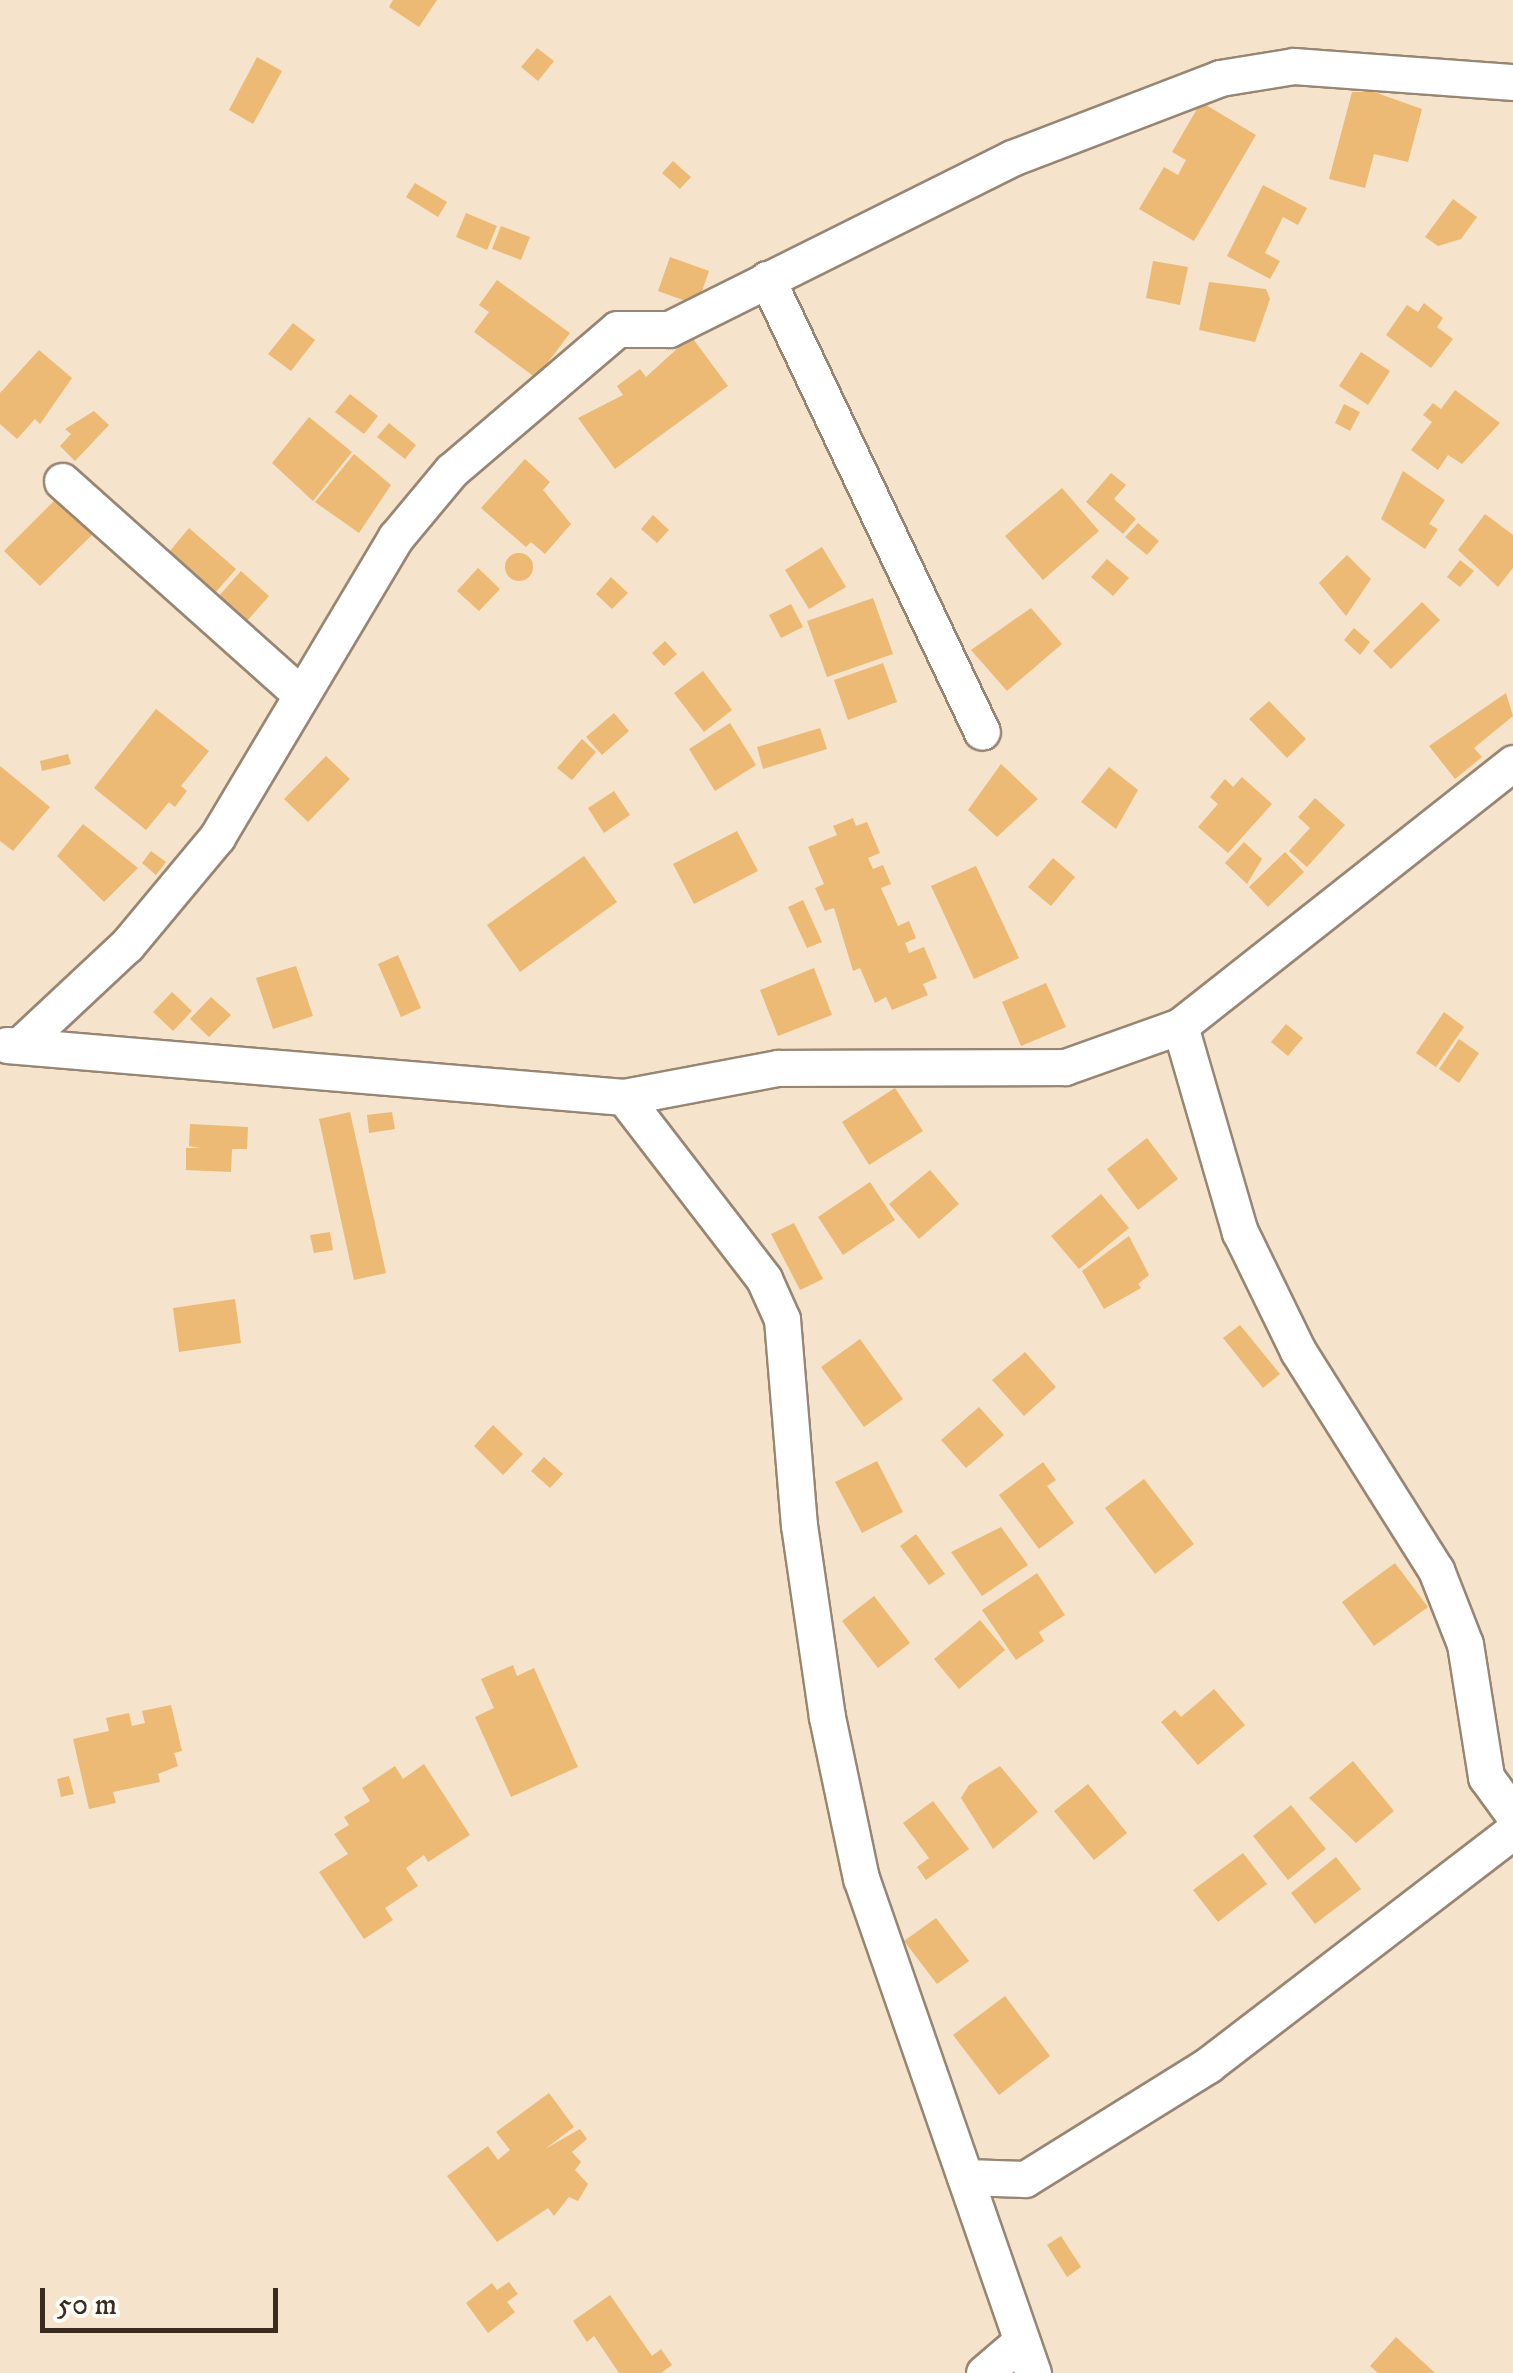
<!DOCTYPE html>
<style>
body{margin:0}
#map{position:relative;width:1513px;height:2373px;overflow:hidden;background:#f5e3cb;font-family:"IM FELL DW Pica",serif}
div>[style]{position:absolute}
.building>*{inset:0;background:#ecba74}
.round{border-radius:50%}
.roads{filter:drop-shadow(2px 0 #988674) drop-shadow(-2px 0 #988674) drop-shadow(0 2px #988674) drop-shadow(0 -2px #988674)}
.minor>*{height:35px;margin:-17.5px;padding:0 17.5px;transform-origin:17.5px;border-radius:17.5px;background:#fff}
span{translate:-50% -50%;white-space:nowrap;text-align:center;line-height:1.15;-webkit-text-stroke:8px #fdfcf7;paint-order:stroke}
.scale{position:absolute;left:40px;top:2288px;width:238px;height:45px;box-sizing:border-box;border:5px solid #3b2a1e;border-top:0;padding-left:12px;font-size:30px;line-height:35px;white-space:nowrap;color:#3b2a1e;-webkit-text-stroke:8px #fdfcf7;paint-order:stroke}
</style>
<div id="map">
<div class="building">
<div style="clip-path:polygon(393px 0,437px 0,419px 27px,389px 7px)"></div>
<div style="clip-path:polygon(537px 48px,554px 61px,538px 81px,521px 67px)"></div>
<div style="clip-path:polygon(257px 57px,282px 71px,253px 124px,229px 110px)"></div>
<div style="clip-path:polygon(1352px 92px,1374px 92px,1422px 109px,1408px 162px,1374px 154px,1365px 188px,1329px 179px)"></div>
<div style="clip-path:polygon(1201px 102px,1256px 135px,1194px 241px,1139px 209px,1164px 167px,1178px 175px,1186px 160px,1172px 152px)"></div>
<div style="clip-path:polygon(673px 161px,691px 177px,680px 189px,662px 173px)"></div>
<div style="clip-path:polygon(415px 183px,447px 202px,438px 217px,406px 197px)"></div>
<div style="clip-path:polygon(1263px 185px,1307px 208px,1298px 225px,1283px 217px,1265px 253px,1280px 261px,1270px 279px,1227px 256px)"></div>
<div style="clip-path:polygon(1453px 199px,1477px 217px,1461px 239px,1438px 246px,1425px 237px)"></div>
<div style="clip-path:polygon(466px 213px,497px 226px,487px 250px,456px 237px)"></div>
<div style="clip-path:polygon(501px 226px,530px 237px,521px 260px,492px 249px)"></div>
<div style="clip-path:polygon(670px 257px,709px 271px,697px 305px,658px 291px)"></div>
<div style="clip-path:polygon(1153px 261px,1188px 267px,1180px 305px,1146px 298px)"></div>
<div style="clip-path:polygon(497px 280px,570px 333px,536px 378px,474px 332px,489px 312px,479px 305px)"></div>
<div style="clip-path:polygon(1209px 282px,1266px 289px,1270px 299px,1255px 342px,1199px 330px)"></div>
<div style="clip-path:polygon(1424px 303px,1443px 318px,1437px 327px,1453px 339px,1431px 368px,1386px 335px,1407px 305px,1418px 312px)"></div>
<div style="clip-path:polygon(293px 323px,315px 340px,291px 371px,268px 354px)"></div>
<div style="clip-path:polygon(691px 336px,728px 386px,615px 469px,578px 418px,623px 395px,617px 386px,640px 369px,646px 377px)"></div>
<div style="clip-path:polygon(39px 350px,72px 378px,40px 424px,35px 419px,17px 439px,0 424px,0 393px)"></div>
<div style="clip-path:polygon(1361px 352px,1390px 371px,1368px 405px,1339px 386px)"></div>
<div style="clip-path:polygon(1455px 390px,1500px 423px,1462px 464px,1448px 455px,1438px 470px,1411px 450px,1432px 422px,1423px 415px,1433px 403px,1441px 409px)"></div>
<div style="clip-path:polygon(350px 394px,378px 416px,364px 434px,335px 412px)"></div>
<div style="clip-path:polygon(1344px 404px,1360px 412px,1350px 431px,1335px 423px)"></div>
<div style="clip-path:polygon(94px 411px,109px 425px,75px 461px,60px 446px,71px 434px,65px 429px)"></div>
<div style="clip-path:polygon(309px 417px,352px 452px,313px 501px,272px 463px)"></div>
<div style="clip-path:polygon(389px 423px,416px 445px,405px 459px,377px 437px)"></div>
<div style="clip-path:polygon(354px 454px,391px 485px,359px 533px,315px 502px)"></div>
<div style="clip-path:polygon(525px 459px,550px 482px,543px 490px,571px 524px,545px 554px,531px 542px,526px 547px,481px 508px)"></div>
<div style="clip-path:polygon(1403px 471px,1445px 500px,1429px 524px,1438px 529px,1425px 549px,1381px 519px)"></div>
<div style="clip-path:polygon(1111px 473px,1126px 485px,1114px 499px,1136px 519px,1123px 534px,1086px 502px)"></div>
<div style="clip-path:polygon(1062px 488px,1099px 531px,1043px 580px,1005px 536px)"></div>
<div style="clip-path:polygon(58px 497px,94px 533px,40px 586px,4px 551px)"></div>
<div style="clip-path:polygon(1485px 514px,1513px 535px,1513px 568px,1498px 587px,1458px 550px)"></div>
<div style="clip-path:polygon(653px 515px,669px 530px,657px 543px,641px 529px)"></div>
<div style="clip-path:polygon(1138px 523px,1159px 541px,1147px 555px,1125px 537px)"></div>
<div style="clip-path:polygon(189px 528px,236px 569px,215px 593px,169px 552px)"></div>
<div style="clip-path:polygon(822px 547px,846px 587px,809px 609px,785px 570px)"></div>
<div class="round" style="left:505px;top:553px;width:28px;height:28px"></div>
<div style="clip-path:polygon(1347px 555px,1371px 579px,1346px 616px,1319px 583px)"></div>
<div style="clip-path:polygon(1107px 559px,1129px 578px,1113px 596px,1091px 577px)"></div>
<div style="clip-path:polygon(1460px 560px,1474px 571px,1460px 587px,1447px 577px)"></div>
<div style="clip-path:polygon(478px 568px,500px 589px,479px 611px,457px 591px)"></div>
<div style="clip-path:polygon(241px 571px,269px 596px,239px 630px,211px 605px)"></div>
<div style="clip-path:polygon(611px 577px,628px 593px,612px 609px,596px 594px)"></div>
<div style="clip-path:polygon(873px 598px,893px 654px,827px 677px,807px 621px)"></div>
<div style="clip-path:polygon(1422px 602px,1440px 620px,1391px 669px,1373px 651px)"></div>
<div style="clip-path:polygon(791px 604px,803px 627px,781px 638px,769px 615px)"></div>
<div style="clip-path:polygon(1031px 608px,1062px 644px,1007px 691px,971px 650px)"></div>
<div style="clip-path:polygon(1354px 628px,1370px 642px,1360px 655px,1344px 640px)"></div>
<div style="clip-path:polygon(665px 641px,677px 654px,664px 666px,652px 653px)"></div>
<div style="clip-path:polygon(883px 663px,897px 702px,848px 720px,834px 680px)"></div>
<div style="clip-path:polygon(703px 671px,732px 710px,704px 732px,674px 693px)"></div>
<div style="clip-path:polygon(1506px 693px,1513px 716px,1474px 748px,1482px 757px,1455px 779px,1429px 746px)"></div>
<div style="clip-path:polygon(1269px 701px,1306px 739px,1287px 758px,1249px 719px)"></div>
<div style="clip-path:polygon(156px 709px,209px 751px,181px 786px,187px 791px,175px 807px,169px 802px,146px 830px,94px 788px)"></div>
<div style="clip-path:polygon(614px 713px,629px 731px,602px 755px,586px 737px)"></div>
<div style="clip-path:polygon(730px 723px,756px 765px,715px 791px,689px 749px)"></div>
<div style="clip-path:polygon(820px 728px,827px 749px,763px 769px,757px 747px)"></div>
<div style="clip-path:polygon(582px 739px,596px 752px,572px 780px,557px 768px)"></div>
<div style="clip-path:polygon(68px 754px,71px 764px,42px 771px,40px 761px)"></div>
<div style="clip-path:polygon(326px 756px,350px 779px,308px 822px,284px 799px)"></div>
<div style="clip-path:polygon(1001px 764px,1038px 799px,997px 837px,968px 810px)"></div>
<div style="clip-path:polygon(0 766px,50px 807px,13px 851px,0 841px)"></div>
<div style="clip-path:polygon(1109px 767px,1138px 790px,1116px 829px,1081px 802px)"></div>
<div style="clip-path:polygon(1242px 777px,1272px 804px,1228px 853px,1198px 827px,1218px 804px,1210px 797px,1225px 779px,1233px 787px)"></div>
<div style="clip-path:polygon(614px 791px,630px 815px,604px 833px,588px 808px)"></div>
<div style="clip-path:polygon(1315px 798px,1345px 825px,1307px 867px,1289px 851px,1310px 828px,1298px 817px)"></div>
<div style="clip-path:polygon(853px 818px,856px 826px,867px 822px,880px 853px,868px 858px,873px 869px,883px 865px,891px 884px,881px 888px,898px 926px,909px 921px,916px 938px,905px 943px,909px 953px,924px 947px,937px 978px,923px 984px,928px 995px,892px 1010px,886px 997px,875px 1003px,860px 968px,853px 971px,834px 908px,825px 911px,815px 888px,824px 884px,808px 847px,837px 835px,833px 826px)"></div>
<div style="clip-path:polygon(83px 824px,138px 868px,104px 902px,57px 856px)"></div>
<div style="clip-path:polygon(737px 831px,758px 871px,694px 904px,673px 864px)"></div>
<div style="clip-path:polygon(1244px 842px,1262px 859px,1247px 884px,1225px 863px)"></div>
<div style="clip-path:polygon(151px 851px,166px 862px,156px 875px,142px 863px)"></div>
<div style="clip-path:polygon(1285px 852px,1304px 872px,1268px 907px,1249px 887px)"></div>
<div style="clip-path:polygon(584px 856px,617px 902px,520px 972px,487px 925px)"></div>
<div style="clip-path:polygon(1053px 858px,1075px 877px,1051px 906px,1028px 887px)"></div>
<div style="clip-path:polygon(976px 866px,1019px 958px,974px 979px,931px 886px)"></div>
<div style="clip-path:polygon(803px 900px,822px 942px,807px 948px,788px 907px)"></div>
<div style="clip-path:polygon(398px 955px,421px 1008px,401px 1017px,378px 964px)"></div>
<div style="clip-path:polygon(296px 966px,313px 1016px,273px 1029px,256px 978px)"></div>
<div style="clip-path:polygon(814px 968px,832px 1015px,778px 1036px,760px 990px)"></div>
<div style="clip-path:polygon(1046px 983px,1066px 1027px,1021px 1046px,1002px 1002px)"></div>
<div style="clip-path:polygon(172px 992px,192px 1011px,173px 1031px,153px 1012px)"></div>
<div style="clip-path:polygon(211px 997px,231px 1015px,209px 1037px,190px 1019px)"></div>
<div style="clip-path:polygon(1444px 1012px,1464px 1027px,1436px 1067px,1416px 1053px)"></div>
<div style="clip-path:polygon(1286px 1024px,1303px 1038px,1288px 1056px,1271px 1042px)"></div>
<div style="clip-path:polygon(1459px 1039px,1479px 1053px,1459px 1083px,1439px 1069px)"></div>
<div style="clip-path:polygon(895px 1088px,923px 1131px,869px 1165px,842px 1122px)"></div>
<div style="clip-path:polygon(350px 1112px,386px 1273px,354px 1280px,319px 1119px)"></div>
<div style="clip-path:polygon(392px 1112px,395px 1129px,369px 1133px,367px 1115px)"></div>
<div style="clip-path:polygon(190px 1124px,248px 1127px,247px 1149px,232px 1149px,231px 1172px,186px 1170px,186px 1148px,200px 1148px,189px 1146px)"></div>
<div style="clip-path:polygon(1147px 1138px,1178px 1179px,1138px 1210px,1107px 1169px)"></div>
<div style="clip-path:polygon(930px 1170px,959px 1204px,919px 1239px,889px 1204px)"></div>
<div style="clip-path:polygon(870px 1182px,895px 1220px,843px 1255px,818px 1217px)"></div>
<div style="clip-path:polygon(1101px 1194px,1129px 1228px,1079px 1269px,1051px 1236px)"></div>
<div style="clip-path:polygon(794px 1223px,823px 1279px,800px 1290px,771px 1234px)"></div>
<div style="clip-path:polygon(330px 1232px,333px 1250px,314px 1253px,310px 1235px)"></div>
<div style="clip-path:polygon(1129px 1236px,1149px 1275px,1138px 1284px,1141px 1288px,1104px 1309px,1082px 1271px)"></div>
<div style="clip-path:polygon(235px 1299px,241px 1343px,179px 1352px,173px 1308px)"></div>
<div style="clip-path:polygon(1240px 1325px,1280px 1374px,1263px 1388px,1223px 1338px)"></div>
<div style="clip-path:polygon(860px 1339px,903px 1399px,864px 1427px,821px 1367px)"></div>
<div style="clip-path:polygon(1025px 1352px,1056px 1387px,1024px 1416px,992px 1380px)"></div>
<div style="clip-path:polygon(979px 1407px,1004px 1435px,966px 1468px,941px 1440px)"></div>
<div style="clip-path:polygon(493px 1425px,523px 1454px,503px 1475px,474px 1446px)"></div>
<div style="clip-path:polygon(544px 1457px,563px 1474px,550px 1488px,531px 1471px)"></div>
<div style="clip-path:polygon(877px 1461px,903px 1512px,862px 1533px,835px 1482px)"></div>
<div style="clip-path:polygon(1043px 1462px,1056px 1480px,1047px 1486px,1074px 1523px,1039px 1549px,999px 1495px)"></div>
<div style="clip-path:polygon(1144px 1479px,1194px 1544px,1155px 1574px,1105px 1508px)"></div>
<div style="clip-path:polygon(1001px 1527px,1028px 1565px,982px 1596px,951px 1552px)"></div>
<div style="clip-path:polygon(916px 1534px,945px 1574px,929px 1585px,900px 1546px)"></div>
<div style="clip-path:polygon(1395px 1563px,1428px 1607px,1374px 1646px,1342px 1602px)"></div>
<div style="clip-path:polygon(1037px 1573px,1065px 1615px,1039px 1632px,1044px 1641px,1016px 1660px,982px 1610px)"></div>
<div style="clip-path:polygon(874px 1596px,910px 1643px,878px 1668px,842px 1621px)"></div>
<div style="clip-path:polygon(980px 1620px,1005px 1650px,959px 1689px,934px 1659px)"></div>
<div style="clip-path:polygon(513px 1665px,517px 1676px,534px 1668px,578px 1767px,511px 1797px,475px 1717px,494px 1708px,481px 1679px)"></div>
<div style="clip-path:polygon(1214px 1689px,1245px 1725px,1198px 1765px,1161px 1722px,1175px 1710px,1181px 1717px)"></div>
<div style="clip-path:polygon(171px 1705px,182px 1751px,174px 1753px,178px 1766px,158px 1774px,160px 1782px,113px 1792px,116px 1803px,89px 1809px,73px 1739px,109px 1731px,106px 1718px,129px 1713px,132px 1726px,145px 1723px,142px 1711px)"></div>
<div style="clip-path:polygon(1353px 1761px,1394px 1811px,1356px 1843px,1309px 1798px)"></div>
<div style="clip-path:polygon(424px 1764px,470px 1835px,428px 1862px,424px 1855px,406px 1868px,418px 1886px,385px 1908px,393px 1920px,364px 1939px,319px 1872px,348px 1854px,334px 1834px,349px 1825px,344px 1817px,370px 1801px,362px 1788px,395px 1766px,403px 1779px)"></div>
<div style="clip-path:polygon(1000px 1766px,1038px 1812px,993px 1849px,961px 1798px,969px 1785px)"></div>
<div style="clip-path:polygon(69px 1776px,74px 1794px,61px 1797px,57px 1779px)"></div>
<div style="clip-path:polygon(1088px 1784px,1127px 1833px,1094px 1860px,1054px 1811px)"></div>
<div style="clip-path:polygon(933px 1801px,969px 1849px,926px 1880px,917px 1867px,929px 1858px,903px 1823px)"></div>
<div style="clip-path:polygon(1291px 1805px,1326px 1849px,1288px 1880px,1253px 1836px)"></div>
<div style="clip-path:polygon(1243px 1853px,1267px 1884px,1218px 1922px,1193px 1890px)"></div>
<div style="clip-path:polygon(1336px 1857px,1361px 1889px,1315px 1924px,1291px 1893px)"></div>
<div style="clip-path:polygon(936px 1918px,969px 1961px,937px 1984px,904px 1941px)"></div>
<div style="clip-path:polygon(1005px 1996px,1050px 2056px,999px 2095px,953px 2035px)"></div>
<div style="clip-path:polygon(549px 2093px,574px 2127px,545px 2149px,580px 2129px,587px 2139px,572px 2152px,581px 2162px,575px 2170px,588px 2184px,578px 2201px,569px 2197px,554px 2216px,548px 2208px,497px 2242px,447px 2176px,488px 2146px,498px 2160px,510px 2150px,496px 2132px)"></div>
<div style="clip-path:polygon(1061px 2236px,1081px 2267px,1067px 2277px,1047px 2245px)"></div>
<div style="clip-path:polygon(509px 2282px,518px 2294px,507px 2302px,515px 2312px,488px 2333px,466px 2303px,492px 2283px,497px 2290px)"></div>
<div style="clip-path:polygon(610px 2295px,652px 2356px,661px 2349px,672px 2365px,661px 2373px,619px 2373px,594px 2336px,587px 2342px,573px 2321px)"></div>
<div style="clip-path:polygon(1396px 2337px,1435px 2373px,1378px 2373px,1370px 2366px)"></div>
</div>
<div class="roads">
<div class="minor">
<div style="left:767px;top:279px;width:501px;rotate:64.61deg"></div>
<div style="left:62px;top:481px;width:319px;rotate:41.8deg"></div>
<div style="left:1180px;top:1026px;width:215px;rotate:73.8deg"></div>
<div style="left:1240px;top:1232px;width:132px;rotate:64deg"></div>
<div style="left:1298px;top:1351px;width:259px;rotate:57.8deg"></div>
<div style="left:1436px;top:1570px;width:79px;rotate:68.6deg"></div>
<div style="left:1465px;top:1644px;width:135px;rotate:81deg"></div>
<div style="left:1486px;top:1777px;width:46px;rotate:53.9deg"></div>
<div style="left:7px;top:1045px;width:619px;rotate:4.82deg"></div>
<div style="left:624px;top:1097px;width:157px;rotate:-10.7deg"></div>
<div style="left:778px;top:1068px;width:287px;rotate:-0.2deg"></div>
<div style="left:1065px;top:1067px;width:122px;rotate:-19.6deg"></div>
<div style="left:1180px;top:1026px;width:424px;rotate:-38.3deg"></div>
<div style="left:20px;top:1045px;width:146px;rotate:-43.1deg"></div>
<div style="left:127px;top:945px;width:141px;rotate:-50.2deg"></div>
<div style="left:217px;top:837px;width:349px;rotate:-59.2deg"></div>
<div style="left:396px;top:537px;width:86px;rotate:-50.2deg"></div>
<div style="left:451px;top:471px;width:218px;rotate:-40.5deg"></div>
<div style="left:617px;top:329px;width:52px"></div>
<div style="left:669px;top:329px;width:383px;rotate:-26.5deg"></div>
<div style="left:1012px;top:158px;width:223px;rotate:-21deg"></div>
<div style="left:1220px;top:78px;width:75px;rotate:-9.2deg"></div>
<div style="left:1294px;top:66px;width:220px;rotate:4.2deg"></div>
<div style="left:624px;top:1097px;width:230px;rotate:52.4deg"></div>
<div style="left:764px;top:1279px;width:44px;rotate:65.8deg"></div>
<div style="left:782px;top:1319px;width:207px;rotate:85.3deg"></div>
<div style="left:799px;top:1525px;width:194px;rotate:81.7deg"></div>
<div style="left:827px;top:1717px;width:165px;rotate:78.1deg"></div>
<div style="left:861px;top:1878px;width:524px;rotate:70.84deg"></div>
<div style="left:965px;top:2177px;width:60px;rotate:1.9deg"></div>
<div style="left:1025px;top:2179px;width:216px;rotate:-31.9deg"></div>
<div style="left:1208px;top:2065px;width:384px;rotate:-37.5deg"></div>
<div style="left:984px;top:2373px;width:45px;rotate:-40.5deg"></div>
</div>
</div>
<div class="scale">50 m</div>
</div>
